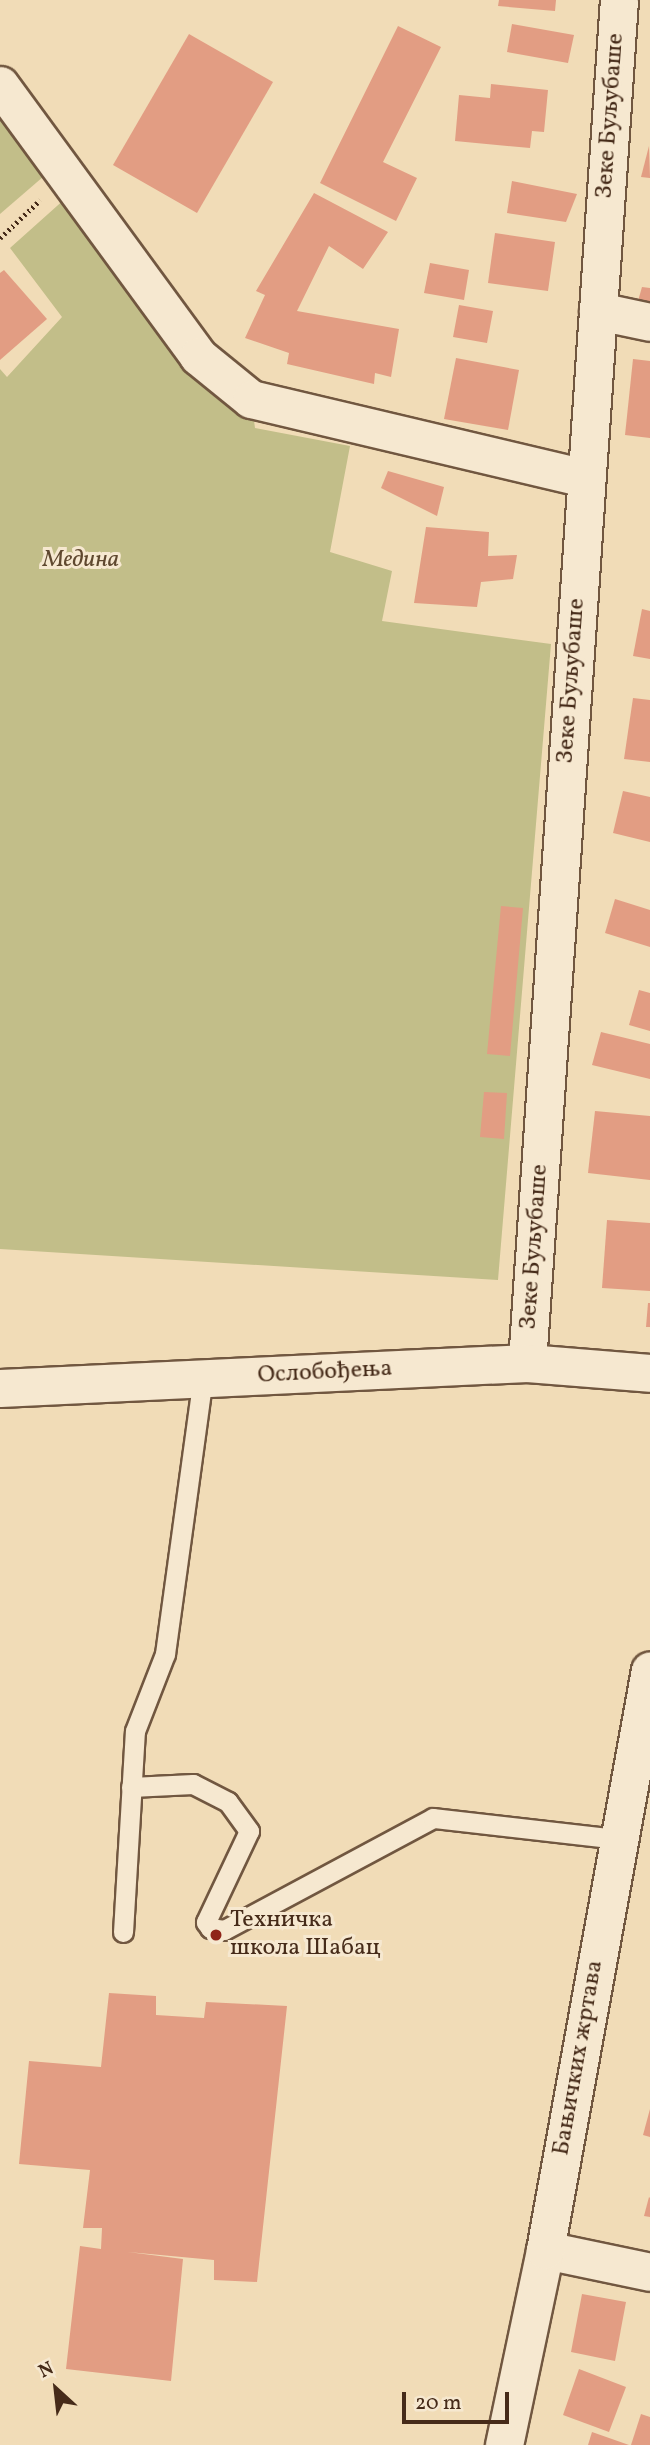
<!DOCTYPE html>
<meta charset="utf-8">
<style>
body{margin:0}
#map{position:relative;width:650px;height:2445px;overflow:hidden;background:#f1dcb7;font-family:Vollkorn,serif}
div>[style]{position:absolute}
.green>*{inset:0;background:#c2be89}
.building>*{inset:0;background:#e29d83}
.path>*{height:4.5px;margin-top:-2.25px;transform-origin:0;background:repeating-linear-gradient(90deg,#462b19 0 2px,transparent 0 5.5px)}
.roads{filter:drop-shadow(2px 0 #715740) drop-shadow(-2px 0 #715740) drop-shadow(0 2px #715740) drop-shadow(0 -2px #715740)}
.lane>*{height:19px;margin:-9.5px;padding:0 9.5px;transform-origin:9.5px;border-radius:9.5px;background:#f6e8d0}
.street>*{height:37px;margin:-18.5px;padding:0 18.5px;transform-origin:18.5px;border-radius:18.5px;background:#f6e8d0}
.dots>*{width:19px;height:19px;translate:-50% -50%;box-sizing:border-box;border:4px solid #f6e8d0;border-radius:50%}
span{translate:-50% -50%;white-space:nowrap;text-align:center;line-height:1.15;-webkit-text-stroke:6px #f6e8d0;paint-order:stroke}
.street-label{font-size:24px;color:#462b19}
.park-label{font-size:24px;color:#5f482f;font-style:italic}
.poi-label{font-size:24px;color:#462b19}
.left{translate:0 -50%;text-align:left}
.north{position:absolute;left:21px;top:2354px;width:70px;height:70px;-webkit-text-stroke:5px #f6e8d0;paint-order:stroke;rotate:333deg;font-size:19px;font-weight:700;line-height:28px;text-align:center;color:#462b19}
.north::after{content:'';display:block;margin:auto;width:24px;height:32px;background:#462b19;clip-path:polygon(50% 0,100% 100%,50% 72%,0 100%)}
.scale{position:absolute;left:402px;top:2392px;width:107px;height:32px;box-sizing:border-box;border:4px solid #462b19;border-top:0;padding-left:9px;font-size:21px;line-height:24px;white-space:nowrap;color:#462b19;-webkit-text-stroke:5px #f6e8d0;paint-order:stroke}
</style>
<div id="map">
<div class="green">
<div style="clip-path:polygon(0 85px,58px 164px,0 214px)"></div>
<div style="clip-path:polygon(76px 189px,251px 399px,255px 428px,350px 446px,330px 552px,392px 571px,382px 621px,551px 644px,498px 1280px,0 1249px,0 369px,7px 377px,62px 317px,10px 248px)"></div>
</div>
<div class="building">
<div style="clip-path:polygon(499px 0,556px 0,555px 11px,498px 6px)"></div>
<div style="clip-path:polygon(512px 24px,574px 35px,568px 63px,507px 52px)"></div>
<div style="clip-path:polygon(398px 26px,441px 47px,383px 162px,417px 178px,396px 221px,320px 183px)"></div>
<div style="clip-path:polygon(189px 34px,273px 82px,197px 213px,113px 165px)"></div>
<div style="clip-path:polygon(491px 84px,548px 90px,544px 132px,532px 131px,530px 148px,455px 141px,459px 95px,490px 98px)"></div>
<div style="clip-path:polygon(649px 146px,650px 178px,641px 177px)"></div>
<div style="clip-path:polygon(512px 181px,577px 194px,566px 222px,507px 213px)"></div>
<div style="clip-path:polygon(314px 193px,388px 232px,363px 269px,329px 246px,297px 311px,399px 329px,391px 377px,375px 373px,374px 384px,287px 364px,289px 353px,245px 338px,265px 295px,256px 291px)"></div>
<div style="clip-path:polygon(495px 233px,555px 242px,548px 291px,488px 283px)"></div>
<div style="clip-path:polygon(430px 263px,469px 270px,464px 300px,424px 293px)"></div>
<div style="clip-path:polygon(4px 270px,47px 319px,0 360px,0 273px)"></div>
<div style="clip-path:polygon(642px 287px,650px 288px,650px 310px,636px 308px)"></div>
<div style="clip-path:polygon(459px 305px,493px 311px,487px 343px,453px 337px)"></div>
<div style="clip-path:polygon(456px 358px,519px 370px,508px 430px,444px 419px)"></div>
<div style="clip-path:polygon(633px 359px,650px 361px,650px 438px,625px 435px)"></div>
<div style="clip-path:polygon(388px 471px,444px 487px,437px 516px,381px 488px)"></div>
<div style="clip-path:polygon(426px 527px,489px 532px,488px 556px,517px 555px,513px 579px,481px 582px,477px 607px,414px 603px)"></div>
<div style="clip-path:polygon(642px 609px,650px 611px,650px 659px,633px 656px)"></div>
<div style="clip-path:polygon(633px 698px,650px 700px,650px 762px,624px 759px)"></div>
<div style="clip-path:polygon(623px 791px,650px 797px,650px 842px,613px 833px)"></div>
<div style="clip-path:polygon(615px 899px,650px 910px,650px 947px,605px 933px)"></div>
<div style="clip-path:polygon(501px 906px,523px 908px,510px 1056px,487px 1054px)"></div>
<div style="clip-path:polygon(639px 990px,650px 993px,650px 1031px,629px 1025px)"></div>
<div style="clip-path:polygon(601px 1032px,650px 1044px,650px 1079px,592px 1065px)"></div>
<div style="clip-path:polygon(484px 1092px,507px 1093px,504px 1139px,480px 1137px)"></div>
<div style="clip-path:polygon(595px 1111px,650px 1116px,650px 1180px,588px 1173px)"></div>
<div style="clip-path:polygon(607px 1220px,650px 1223px,650px 1291px,602px 1288px)"></div>
<div style="clip-path:polygon(648px 1303px,650px 1303px,650px 1327px,646px 1327px)"></div>
<div style="clip-path:polygon(109px 1993px,156px 1996px,156px 2015px,204px 2018px,206px 2002px,287px 2006px,257px 2282px,214px 2280px,214px 2260px,128px 2252px,183px 2259px,171px 2381px,66px 2369px,80px 2246px,101px 2249px,102px 2228px,83px 2228px,90px 2170px,19px 2164px,29px 2061px,101px 2067px)"></div>
<div style="clip-path:polygon(650px 2109px,650px 2137px,643px 2135px)"></div>
<div style="clip-path:polygon(649px 2197px,650px 2198px,650px 2217px,644px 2216px)"></div>
<div style="clip-path:polygon(582px 2294px,626px 2302px,615px 2361px,571px 2352px)"></div>
<div style="clip-path:polygon(579px 2369px,626px 2387px,609px 2432px,563px 2415px)"></div>
<div style="clip-path:polygon(641px 2414px,650px 2417px,650px 2445px,631px 2445px)"></div>
<div style="clip-path:polygon(592px 2432px,629px 2445px,588px 2445px)"></div>
</div>
<div class="path">
<div style="left:0;top:238px;width:55px;rotate:-43.5deg"></div>
</div>
<div class="roads">
<div class="lane">
<div style="left:131px;top:1787px;width:62px;rotate:-2.8deg"></div>
<div style="left:193px;top:1784px;width:39px;rotate:27deg"></div>
<div style="left:228px;top:1802px;width:36px;rotate:54deg"></div>
<div style="left:249px;top:1831px;width:101px;rotate:115.3deg"></div>
<div style="left:206px;top:1922px;width:7px;rotate:56deg"></div>
<div style="left:210px;top:1928px;width:14px;rotate:8deg"></div>
<div style="left:224px;top:1930px;width:237px;rotate:-28.2deg"></div>
<div style="left:433px;top:1818px;width:186px;rotate:6.5deg"></div>
<div style="left:123px;top:1932px;width:201px;rotate:-86.6deg"></div>
<div style="left:135px;top:1731px;width:83px;rotate:-68.7deg"></div>
<div style="left:165px;top:1654px;width:279px;rotate:-82.2deg"></div>
</div>
<div class="street">
<div style="left:0;top:85px;width:336px;rotate:53.8deg"></div>
<div style="left:198px;top:356px;width:68px;rotate:39.1deg"></div>
<div style="left:251px;top:399px;width:343px;rotate:13.3deg"></div>
<div style="left:598px;top:311px;width:53px;rotate:11.9deg"></div>
<div style="left:527px;top:1363px;width:1366px;rotate:-86.14deg"></div>
<div style="left:0;top:1388px;width:528px;rotate:-2.72deg"></div>
<div style="left:527px;top:1363px;width:123px;rotate:4.6deg"></div>
<div style="left:545px;top:2250px;width:107px;rotate:11.8deg"></div>
<div style="left:504px;top:2445px;width:199px;rotate:-78.1deg"></div>
<div style="left:545px;top:2250px;width:589px;rotate:-79.74deg"></div>
</div>
</div>
<div class="dots">
<div style="left:216px;top:1935px;background:#8f2418"></div>
</div>
<div class="street-label">
<span style="left:611px;top:116px;rotate:-86deg">Зеке Буљубаше</span>
<span style="left:572px;top:681px;rotate:-86deg">Зеке Буљубаше</span>
<span style="left:535px;top:1247px;rotate:-86deg">Зеке Буљубаше</span>
<span style="left:325px;top:1373px;rotate:-3deg">Ослобођења</span>
<span style="left:579px;top:2058px;rotate:-80deg">Бањичких жртава</span>
</div>
<div class="park-label">
<span style="left:81px;top:561px">Медина</span>
</div>
<div class="poi-label">
<span class="left" style="left:230px;top:1935px">Техничка<br>школа Шабац</span>
</div>
<div class="north">N</div>
<div class="scale">20 m</div>
</div>
